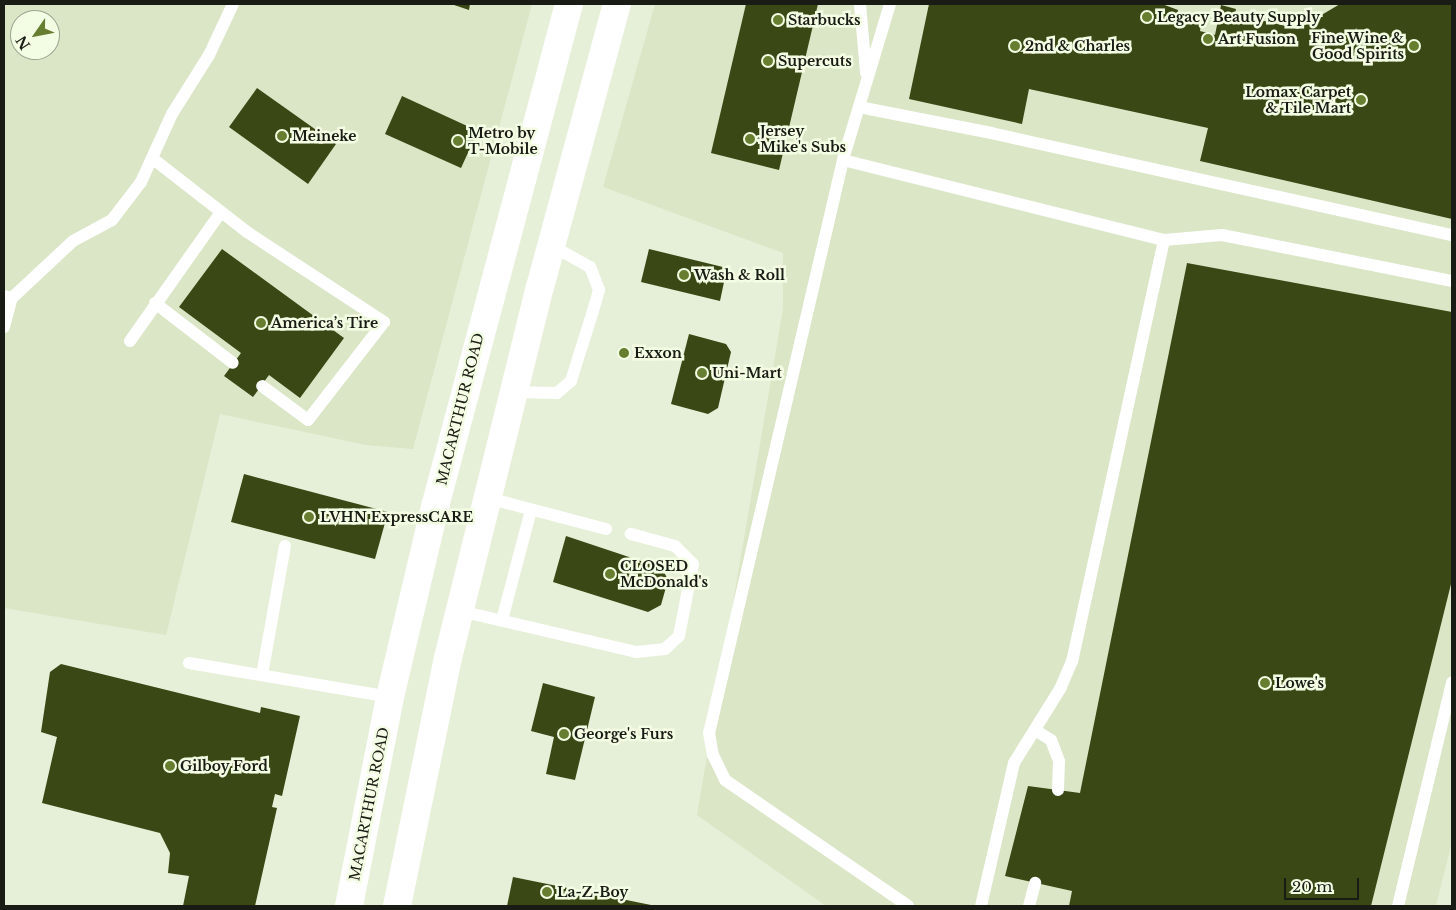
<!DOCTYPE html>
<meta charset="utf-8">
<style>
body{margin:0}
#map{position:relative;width:1456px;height:910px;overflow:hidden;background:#e6efd7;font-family:"Libre Baskerville",serif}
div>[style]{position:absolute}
.built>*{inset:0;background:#dae6c6}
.building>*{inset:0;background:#394814}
.service>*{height:12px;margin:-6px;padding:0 6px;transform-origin:6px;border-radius:6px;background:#fff}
.trunk>*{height:28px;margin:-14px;padding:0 14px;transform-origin:14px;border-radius:14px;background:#fff}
.dots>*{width:14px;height:14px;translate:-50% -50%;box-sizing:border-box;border:2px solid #f3fde4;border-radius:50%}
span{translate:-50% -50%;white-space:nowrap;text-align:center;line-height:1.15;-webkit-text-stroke:5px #f3fde4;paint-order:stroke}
.poi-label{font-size:14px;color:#191c14;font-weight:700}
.left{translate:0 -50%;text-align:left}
.right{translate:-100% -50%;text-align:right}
.street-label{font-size:14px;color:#191c14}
.frame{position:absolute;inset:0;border:5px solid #191c14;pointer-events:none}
.north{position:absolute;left:10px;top:10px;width:50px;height:50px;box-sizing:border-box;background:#f3fde4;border:1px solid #9ca391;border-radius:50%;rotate:237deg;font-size:14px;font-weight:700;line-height:20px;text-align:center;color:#191c14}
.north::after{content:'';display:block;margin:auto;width:18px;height:22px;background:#677e30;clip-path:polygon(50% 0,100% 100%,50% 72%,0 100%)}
.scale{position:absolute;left:1284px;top:878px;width:75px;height:22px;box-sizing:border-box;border:2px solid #191c14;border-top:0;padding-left:6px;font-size:15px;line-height:18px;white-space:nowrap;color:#191c14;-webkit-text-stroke:4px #f3fde4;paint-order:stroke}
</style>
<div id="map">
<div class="built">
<div style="clip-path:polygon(evenodd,4px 4px,532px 4px,413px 449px,366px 445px,220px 414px,166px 635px,4px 608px,4px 4px,20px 20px,50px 20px,50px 50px,20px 50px,20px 20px)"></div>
<div style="clip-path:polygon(655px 4px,1452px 4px,1452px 842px,1436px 906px,826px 906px,697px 815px,783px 309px,783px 253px,603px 187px)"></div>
</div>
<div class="building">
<div style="clip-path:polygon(451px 4px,470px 4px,469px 10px)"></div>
<div style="clip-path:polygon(746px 4px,818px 4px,779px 170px,711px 153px)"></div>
<div style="clip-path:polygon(929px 4px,1162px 4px,1178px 10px,1177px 18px,1201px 24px,1200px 31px,1215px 35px,1221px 5px,1236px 9px,1235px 14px,1298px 29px,1340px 4px,1452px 4px,1452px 219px,1200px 161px,1208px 128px,1029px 89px,1022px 124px,909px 99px)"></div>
<div style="clip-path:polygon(257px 88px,336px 144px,308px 184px,229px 127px)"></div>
<div style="clip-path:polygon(402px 96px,478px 131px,461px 168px,385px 134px)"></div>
<div style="clip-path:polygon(222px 249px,344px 338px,300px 398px,269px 375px,253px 397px,224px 376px,241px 353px,179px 307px)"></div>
<div style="clip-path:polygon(649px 249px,727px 268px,720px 301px,641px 282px)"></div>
<div style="clip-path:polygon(1187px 263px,1452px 312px,1452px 580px,1371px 906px,1069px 906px,1072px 891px,1005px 876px,1028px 786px,1080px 793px)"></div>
<div style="clip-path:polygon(689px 334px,726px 344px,731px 352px,718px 408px,708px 414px,671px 404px)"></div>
<div style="clip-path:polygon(244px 474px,388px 512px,375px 559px,231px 522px)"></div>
<div style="clip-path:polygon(566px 536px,662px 568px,668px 580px,661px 605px,648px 612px,553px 582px)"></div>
<div style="clip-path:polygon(61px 664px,260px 713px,261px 707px,300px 716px,282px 796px,275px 794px,272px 807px,277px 808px,255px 906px,183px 906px,189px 876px,168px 873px,170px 853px,160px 833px,42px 803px,57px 737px,41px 732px,50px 672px)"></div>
<div style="clip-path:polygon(543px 683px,595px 697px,575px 780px,546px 774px,554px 737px,531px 731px)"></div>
<div style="clip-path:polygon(513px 877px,651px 905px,651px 906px,507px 906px)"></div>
</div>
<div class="service">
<div style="left:860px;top:4px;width:69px;rotate:85deg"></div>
<div style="left:890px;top:4px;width:163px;rotate:106.8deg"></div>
<div style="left:843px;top:160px;width:588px;rotate:103.16deg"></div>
<div style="left:709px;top:733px;width:22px;rotate:80deg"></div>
<div style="left:713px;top:755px;width:28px;rotate:64deg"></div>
<div style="left:725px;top:780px;width:222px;rotate:34.5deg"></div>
<div style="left:859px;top:107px;width:135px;rotate:11.1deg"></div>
<div style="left:991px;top:133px;width:472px;rotate:12.5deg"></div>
<div style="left:152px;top:158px;width:120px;rotate:37.9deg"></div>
<div style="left:247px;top:232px;width:164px;rotate:33.3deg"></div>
<div style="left:384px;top:322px;width:124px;rotate:127.8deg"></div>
<div style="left:308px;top:420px;width:57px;rotate:-143.5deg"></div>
<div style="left:843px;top:160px;width:331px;rotate:14deg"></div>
<div style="left:1164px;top:240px;width:431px;rotate:102.3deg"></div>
<div style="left:1072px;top:661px;width:30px;rotate:113deg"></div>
<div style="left:1060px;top:689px;width:87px;rotate:121.9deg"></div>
<div style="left:1014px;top:763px;width:147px;rotate:103deg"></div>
<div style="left:1164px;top:240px;width:58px;rotate:-4.9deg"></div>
<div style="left:1222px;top:235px;width:235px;rotate:11.3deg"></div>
<div style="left:4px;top:296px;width:8px;rotate:14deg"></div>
<div style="left:12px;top:298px;width:83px;rotate:-43.1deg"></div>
<div style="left:73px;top:241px;width:44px;rotate:-28.3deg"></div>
<div style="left:112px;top:220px;width:48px;rotate:-52.7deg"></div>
<div style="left:141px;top:182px;width:75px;rotate:-65.5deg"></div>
<div style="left:172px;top:114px;width:70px;rotate:-57.9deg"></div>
<div style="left:209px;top:55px;width:56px;rotate:-64.8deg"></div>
<div style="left:155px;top:303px;width:98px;rotate:37.6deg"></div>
<div style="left:4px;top:327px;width:30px;rotate:-75deg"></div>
<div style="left:130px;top:341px;width:158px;rotate:-54.8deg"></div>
<div style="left:514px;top:392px;width:43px;rotate:1.3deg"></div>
<div style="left:557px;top:393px;width:18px;rotate:-41deg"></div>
<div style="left:571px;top:381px;width:73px;rotate:-72.6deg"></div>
<div style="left:593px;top:311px;width:22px;rotate:-74deg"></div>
<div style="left:599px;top:290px;width:25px;rotate:-111deg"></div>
<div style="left:590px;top:267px;width:43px;rotate:-151.1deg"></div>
<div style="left:488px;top:498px;width:122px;rotate:14.7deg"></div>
<div style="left:460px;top:611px;width:181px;rotate:13.1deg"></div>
<div style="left:636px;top:652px;width:29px;rotate:-6deg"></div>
<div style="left:665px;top:649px;width:19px;rotate:-43deg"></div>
<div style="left:679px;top:636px;width:73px;rotate:-79deg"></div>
<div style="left:693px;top:564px;width:25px;rotate:-135deg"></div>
<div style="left:675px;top:546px;width:46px;rotate:-164.7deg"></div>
<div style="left:502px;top:620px;width:114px;rotate:-75.2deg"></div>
<div style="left:189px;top:663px;width:204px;rotate:9.6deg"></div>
<div style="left:262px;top:675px;width:131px;rotate:-79.9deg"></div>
<div style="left:1035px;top:730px;width:19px;rotate:32deg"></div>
<div style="left:1051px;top:740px;width:22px;rotate:69deg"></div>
<div style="left:1059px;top:761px;width:29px;rotate:92deg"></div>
<div style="left:1029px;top:906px;width:24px;rotate:-75deg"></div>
<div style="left:1398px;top:906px;width:230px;rotate:-76.4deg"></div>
</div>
<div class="trunk">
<div style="left:349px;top:906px;width:213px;rotate:-78.9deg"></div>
<div style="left:390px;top:697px;width:199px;rotate:-76.7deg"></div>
<div style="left:436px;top:503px;width:516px;rotate:-75.08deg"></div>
<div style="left:397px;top:906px;width:253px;rotate:-78.4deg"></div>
<div style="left:448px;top:658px;width:382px;rotate:-76.1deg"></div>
<div style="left:540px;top:287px;width:293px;rotate:-74.8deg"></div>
</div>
<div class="dots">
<div style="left:1147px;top:17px;background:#677e30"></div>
<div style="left:778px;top:20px;background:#677e30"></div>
<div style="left:1208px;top:39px;background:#677e30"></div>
<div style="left:1015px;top:46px;background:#677e30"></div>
<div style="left:1414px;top:46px;background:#677e30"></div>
<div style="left:768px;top:61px;background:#677e30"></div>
<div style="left:1361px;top:100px;background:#677e30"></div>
<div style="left:282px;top:136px;background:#677e30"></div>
<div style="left:750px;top:139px;background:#677e30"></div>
<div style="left:458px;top:141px;background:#677e30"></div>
<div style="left:684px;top:275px;background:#677e30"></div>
<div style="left:261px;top:323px;background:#677e30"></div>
<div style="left:624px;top:353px;background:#677e30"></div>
<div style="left:702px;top:373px;background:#677e30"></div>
<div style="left:309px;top:517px;background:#677e30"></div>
<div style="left:610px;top:574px;background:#677e30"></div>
<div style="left:1265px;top:683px;background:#677e30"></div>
<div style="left:564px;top:734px;background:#677e30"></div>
<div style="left:170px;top:766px;background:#677e30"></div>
<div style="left:547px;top:892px;background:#677e30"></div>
</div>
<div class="poi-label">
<span class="left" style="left:1157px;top:17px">Legacy Beauty Supply</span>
<span class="left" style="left:788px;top:20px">Starbucks</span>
<span class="right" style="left:1404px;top:46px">Fine Wine &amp;<br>Good Spirits</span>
<span class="left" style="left:1218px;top:39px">Art Fusion</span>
<span class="left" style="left:1025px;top:46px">2nd &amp; Charles</span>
<span class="left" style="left:778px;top:61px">Supercuts</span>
<span class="right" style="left:1351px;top:100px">Lomax Carpet<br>&amp; Tile Mart</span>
<span class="left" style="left:760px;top:139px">Jersey<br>Mike's Subs</span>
<span class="left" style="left:468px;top:141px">Metro by<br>T-Mobile</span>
<span class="left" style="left:292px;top:136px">Meineke</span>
<span class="left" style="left:694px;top:275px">Wash &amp; Roll</span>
<span class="left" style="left:271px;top:323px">America’s Tire</span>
<span class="left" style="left:634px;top:353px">Exxon</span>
<span class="left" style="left:712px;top:373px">Uni-Mart</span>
<span class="left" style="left:320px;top:517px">LVHN ExpressCARE</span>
<span class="left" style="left:620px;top:574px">CLOSED<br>McDonald's</span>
<span class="left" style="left:1275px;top:683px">Lowe's</span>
<span class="left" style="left:574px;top:734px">George's Furs</span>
<span class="left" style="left:180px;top:766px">Gilboy Ford</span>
<span class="left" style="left:557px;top:892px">La-Z-Boy</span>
</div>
<div class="street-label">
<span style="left:460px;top:409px;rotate:-76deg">MACARTHUR ROAD</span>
<span style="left:369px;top:804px;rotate:-79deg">MACARTHUR ROAD</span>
</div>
<div class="frame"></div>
<div class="north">N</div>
<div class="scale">20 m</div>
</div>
